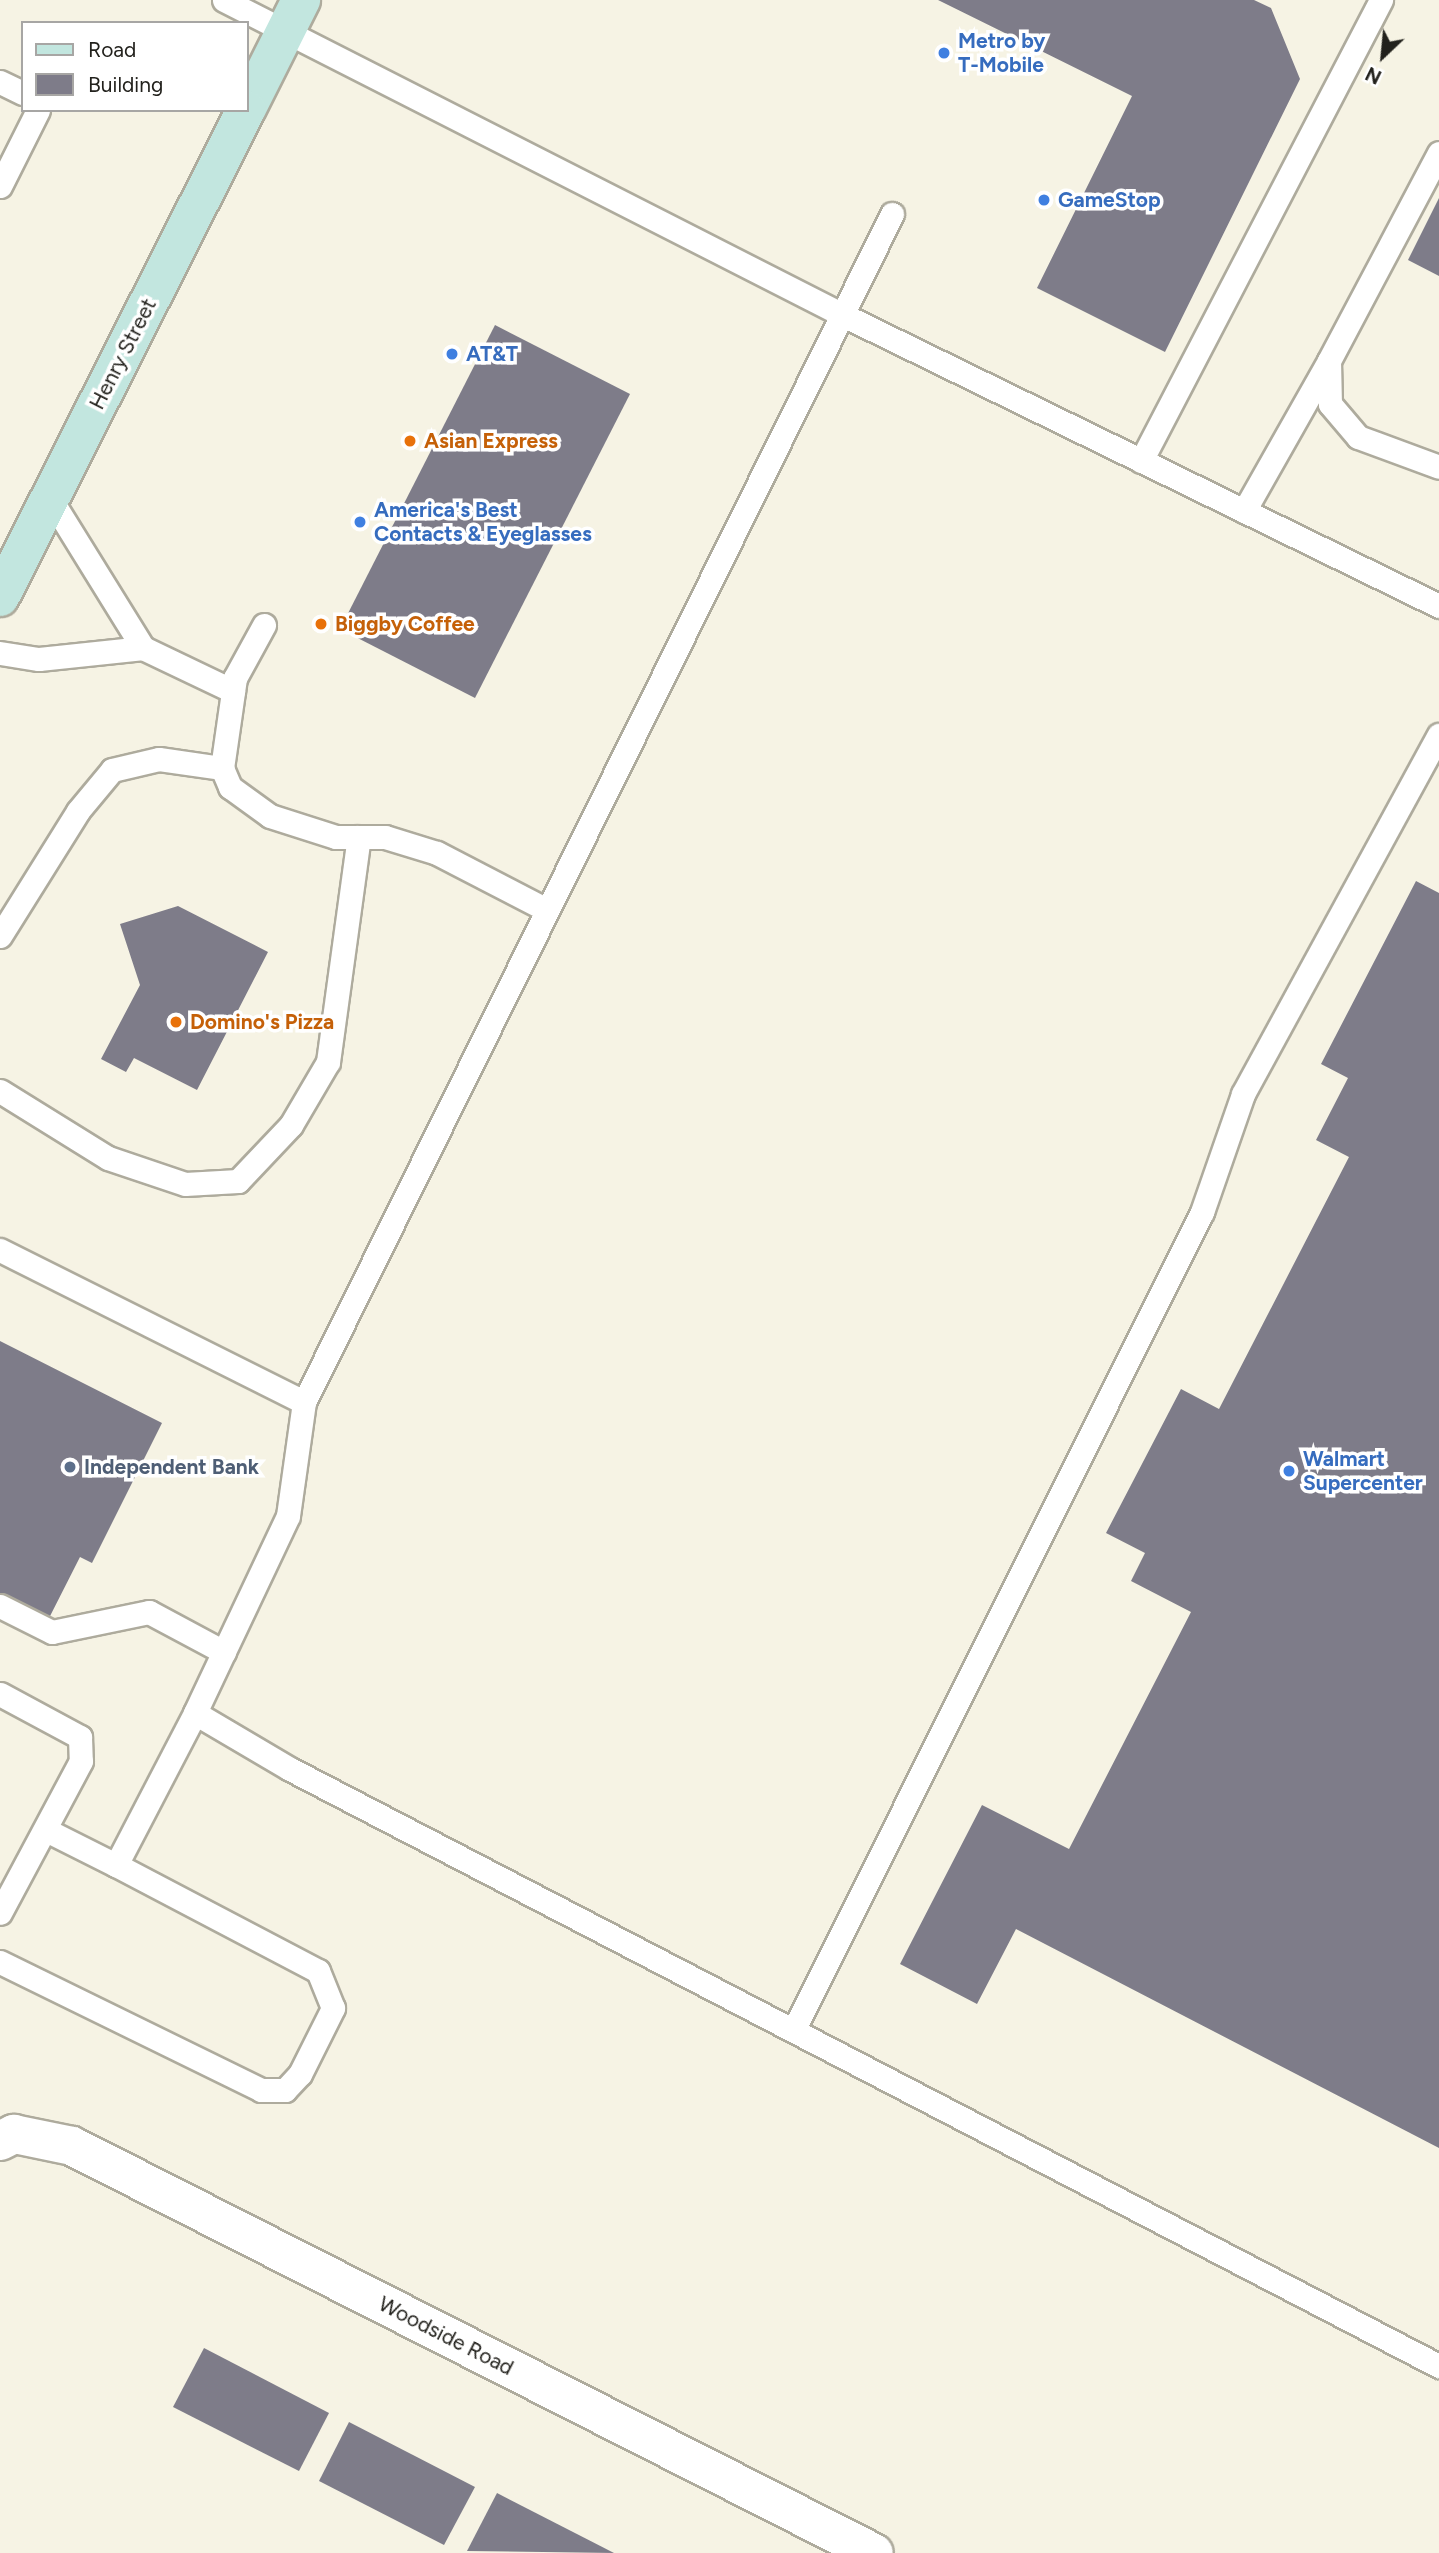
<!DOCTYPE html>
<style>
body{margin:0}
#map{position:relative;width:1439px;height:2553px;overflow:hidden;background:#f6f3e4;font-family:Figtree,sans-serif}
div>[style]{position:absolute}
.building>*{inset:0;background:#7e7c89}
.roads{filter:drop-shadow(2px 0 #aeab9d) drop-shadow(-2px 0 #aeab9d) drop-shadow(0 2px #aeab9d) drop-shadow(0 -2px #aeab9d)}
.lane>*{height:23px;margin:-11.5px;padding:0 11.5px;transform-origin:11.5px;border-radius:11.5px;background:#fff}
.street>*{height:38px;margin:-19px;padding:0 19px;transform-origin:19px;border-radius:19px;background:#fff}
.secondary>*{height:38px;margin:-19px;padding:0 19px;transform-origin:19px;border-radius:19px;background:#c2e6df}
.dots>*{width:19px;height:19px;translate:-50% -50%;box-sizing:border-box;border:4px solid #fff;border-radius:50%}
span{translate:-50% -50%;white-space:nowrap;text-align:center;line-height:1.15;-webkit-text-stroke:7px #fff;paint-order:stroke}
.shop-label{font-size:21px;color:#366cbe;font-weight:700}
.left{translate:0 -50%;text-align:left}
.street-label{font-size:21px;color:#22211c}
.food-label{font-size:21px;color:#c56008;font-weight:700}
.service-label{font-size:21px;color:#4e5e75;font-weight:700}
.legend{position:absolute;left:21px;top:21px;width:228px;height:91px;box-sizing:border-box;background:#fff;border:2px solid #a7a6a4;margin:0;padding:9px 12px;list-style:none;font-size:21px;color:#22211c}
.legend li{display:flex;align-items:center;gap:14px;height:35px}
.legend b{width:35px;border:2px solid #a7a6a4}
.north{position:absolute;left:1348px;top:21px;width:70px;height:70px;-webkit-text-stroke:5px #fff;paint-order:stroke;rotate:206deg;font-size:19px;font-weight:700;line-height:28px;text-align:center;color:#22211c}
.north::after{content:'';display:block;margin:auto;width:24px;height:32px;background:#22211c;clip-path:polygon(50% 0,100% 100%,50% 72%,0 100%)}
</style>
<div id="map">
<div class="building">
<div style="clip-path:polygon(938px 0,1254px 0,1271px 8px,1300px 79px,1165px 352px,1037px 288px,1132px 96px)"></div>
<div style="clip-path:polygon(1439px 198px,1439px 276px,1408px 260px)"></div>
<div style="clip-path:polygon(495px 325px,630px 394px,475px 698px,340px 629px)"></div>
<div style="clip-path:polygon(1416px 881px,1439px 893px,1439px 2148px,1016px 1929px,977px 2004px,900px 1964px,982px 1805px,1069px 1849px,1191px 1612px,1131px 1581px,1145px 1553px,1106px 1533px,1181px 1389px,1219px 1409px,1349px 1157px,1316px 1140px,1348px 1078px,1321px 1064px)"></div>
<div style="clip-path:polygon(178px 906px,268px 952px,197px 1090px,134px 1058px,126px 1072px,101px 1059px,140px 985px,120px 924px)"></div>
<div style="clip-path:polygon(0 1341px,162px 1423px,92px 1563px,80px 1557px,45px 1626px,0 1604px)"></div>
<div style="clip-path:polygon(204px 2348px,329px 2413px,299px 2471px,173px 2407px)"></div>
<div style="clip-path:polygon(349px 2422px,475px 2487px,444px 2545px,319px 2481px)"></div>
<div style="clip-path:polygon(497px 2493px,614px 2553px,467px 2551px)"></div>
</div>
<div class="roads">
<div class="lane">
<div style="left:224px;top:0;width:695px;rotate:26.97deg"></div>
<div style="left:843px;top:315px;width:663px;rotate:26.02deg"></div>
<div style="left:0;top:82px;width:25px;rotate:26deg"></div>
<div style="left:1439px;top:153px;width:235px;rotate:117.9deg"></div>
<div style="left:1329px;top:361px;width:43px;rotate:88.7deg"></div>
<div style="left:1330px;top:404px;width:43px;rotate:49.7deg"></div>
<div style="left:1358px;top:437px;width:86px;rotate:20.3deg"></div>
<div style="left:0;top:186px;width:85px;rotate:-63.4deg"></div>
<div style="left:892px;top:214px;width:1326px;rotate:116.33deg"></div>
<div style="left:304px;top:1402px;width:115px;rotate:98deg"></div>
<div style="left:288px;top:1516px;width:218px;rotate:115.3deg"></div>
<div style="left:195px;top:1713px;width:110px;rotate:30.5deg"></div>
<div style="left:290px;top:1769px;width:1295px;rotate:27.46deg"></div>
<div style="left:1141px;top:461px;width:520px;rotate:-62.5deg"></div>
<div style="left:50px;top:498px;width:176px;rotate:58.2deg"></div>
<div style="left:1244px;top:511px;width:172px;rotate:-60.5deg"></div>
<div style="left:264px;top:625px;width:60px;rotate:118.7deg"></div>
<div style="left:235px;top:678px;width:91px;rotate:98.2deg"></div>
<div style="left:222px;top:768px;width:21px;rotate:67deg"></div>
<div style="left:230px;top:787px;width:49px;rotate:35.9deg"></div>
<div style="left:270px;top:816px;width:69px;rotate:17.7deg"></div>
<div style="left:336px;top:837px;width:49px"></div>
<div style="left:385px;top:837px;width:54px;rotate:17.1deg"></div>
<div style="left:437px;top:853px;width:124px;rotate:27.4deg"></div>
<div style="left:0;top:653px;width:39px;rotate:9deg"></div>
<div style="left:39px;top:659px;width:105px;rotate:-6deg"></div>
<div style="left:143px;top:648px;width:100px;rotate:25.5deg"></div>
<div style="left:0;top:936px;width:147px;rotate:-58deg"></div>
<div style="left:78px;top:811px;width:53px;rotate:-50.3deg"></div>
<div style="left:112px;top:770px;width:48px;rotate:-13.2deg"></div>
<div style="left:159px;top:759px;width:64px;rotate:8.1deg"></div>
<div style="left:0;top:1091px;width:127px;rotate:31.8deg"></div>
<div style="left:108px;top:1158px;width:81px;rotate:18.7deg"></div>
<div style="left:185px;top:1184px;width:53px;rotate:-3.2deg"></div>
<div style="left:238px;top:1181px;width:77px;rotate:-46.6deg"></div>
<div style="left:291px;top:1125px;width:73px;rotate:-59.6deg"></div>
<div style="left:328px;top:1062px;width:227px;rotate:-82.2deg"></div>
<div style="left:0;top:1250px;width:340px;rotate:26.6deg"></div>
<div style="left:0;top:1606px;width:58px;rotate:26.6deg"></div>
<div style="left:52px;top:1632px;width:99px;rotate:-11.7deg"></div>
<div style="left:149px;top:1612px;width:85px;rotate:28.1deg"></div>
<div style="left:0;top:1694px;width:91px;rotate:28.3deg"></div>
<div style="left:80px;top:1737px;width:24px;rotate:88deg"></div>
<div style="left:81px;top:1761px;width:172px;rotate:118.1deg"></div>
<div style="left:46px;top:1830px;width:78px;rotate:26.6deg"></div>
<div style="left:0;top:1962px;width:291px;rotate:26.1deg"></div>
<div style="left:261px;top:2090px;width:24px"></div>
<div style="left:285px;top:2090px;width:22px;rotate:-47deg"></div>
<div style="left:300px;top:2074px;width:74px;rotate:-63.4deg"></div>
<div style="left:333px;top:2008px;width:40px;rotate:-112deg"></div>
<div style="left:318px;top:1971px;width:228px;rotate:-152.3deg"></div>
<div style="left:116px;top:1865px;width:171px;rotate:-62.5deg"></div>
<div style="left:794px;top:2029px;width:913px;rotate:-63.46deg"></div>
<div style="left:1202px;top:1212px;width:125px;rotate:-70.8deg"></div>
<div style="left:1243px;top:1094px;width:409px;rotate:-61.4deg"></div>
</div>
<div class="street">
<div style="left:0;top:2141px;width:16px;rotate:-27deg"></div>
<div style="left:14px;top:2134px;width:59px;rotate:11.7deg"></div>
<div style="left:72px;top:2146px;width:899px;rotate:26.91deg"></div>
</div>
<div class="secondary">
<div style="left:247px;top:108px;width:121px;rotate:-63.4deg"></div>
<div style="left:0;top:597px;width:546px;rotate:-63.2deg"></div>
</div>
</div>
<div class="dots">
<div style="left:944px;top:53px;background:#3f7fe0"></div>
<div style="left:1044px;top:200px;background:#3f7fe0"></div>
<div style="left:452px;top:354px;background:#3f7fe0"></div>
<div style="left:410px;top:441px;background:#e8710a"></div>
<div style="left:360px;top:522px;background:#3f7fe0"></div>
<div style="left:321px;top:624px;background:#e8710a"></div>
<div style="left:176px;top:1022px;background:#e8710a"></div>
<div style="left:70px;top:1467px;background:#5c6f8a"></div>
<div style="left:1289px;top:1471px;background:#3f7fe0"></div>
</div>
<div class="shop-label">
<span class="left" style="left:958px;top:53px">Metro by<br>T-Mobile</span>
<span class="left" style="left:1058px;top:200px">GameStop</span>
<span class="left" style="left:466px;top:354px">AT&amp;T</span>
<span class="left" style="left:374px;top:522px">America's Best<br>Contacts &amp; Eyeglasses</span>
<span class="left" style="left:1303px;top:1471px">Walmart<br>Supercenter</span>
</div>
<div class="street-label">
<span style="left:123px;top:354px;rotate:-63deg">Henry Street</span>
<span style="left:446px;top:2336px;rotate:27deg">Woodside Road</span>
</div>
<div class="food-label">
<span class="left" style="left:424px;top:441px">Asian Express</span>
<span class="left" style="left:335px;top:624px">Biggby Coffee</span>
<span class="left" style="left:190px;top:1022px">Domino's Pizza</span>
</div>
<div class="service-label">
<span class="left" style="left:84px;top:1467px">Independent Bank</span>
</div>
<ul class="legend">
<li><b style="height:9px;background:#c2e6df"></b>Road</li>
<li><b style="height:19px;background:#7e7c89"></b>Building</li>
</ul>
<div class="north">N</div>
</div>
